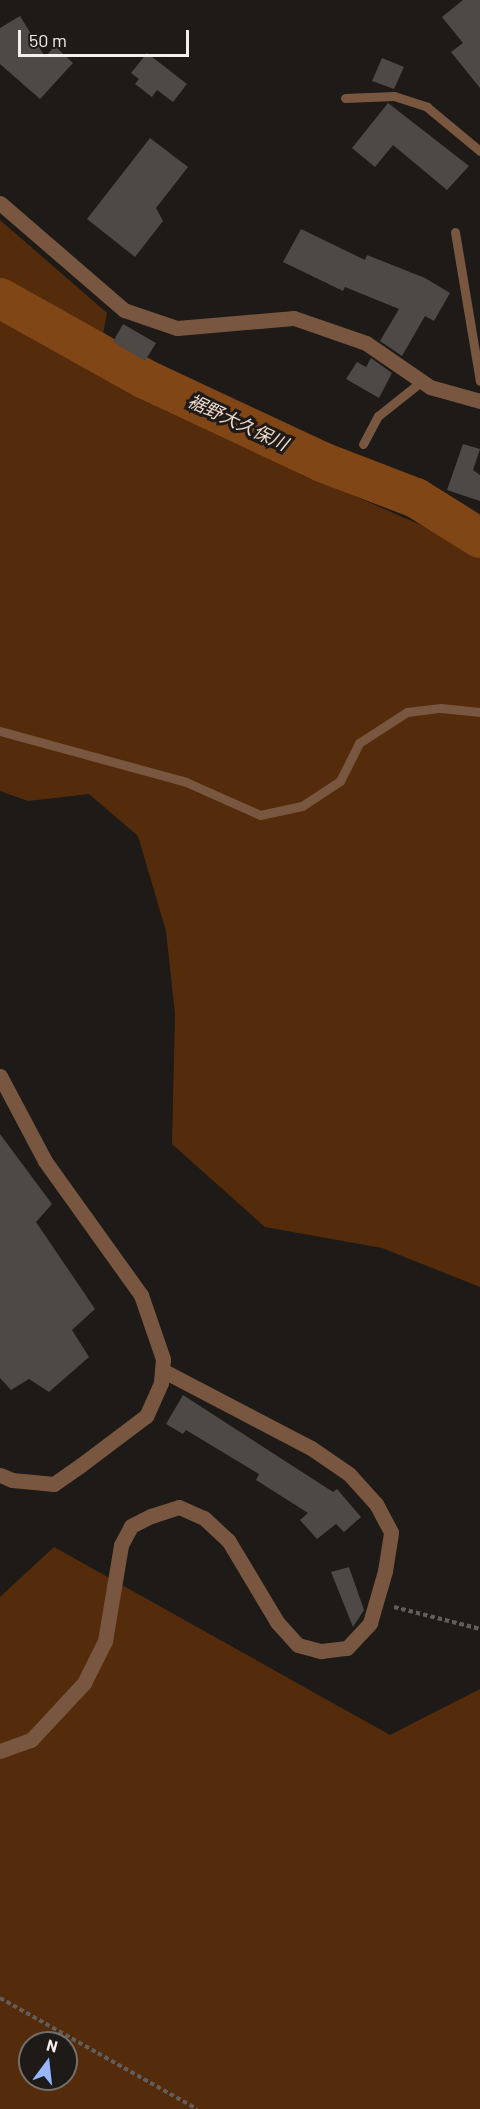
<!DOCTYPE html>
<meta charset="utf-8">
<style>
body{margin:0}
#map{position:relative;width:480px;height:2109px;overflow:hidden;background:#1e1a17;font-family:Barlow,"Noto Sans JP",sans-serif}
div>[style]{position:absolute}
.green>*{inset:0;background:#542c0b}
.river>*{height:40px;margin:-20px;padding:0 20px;transform-origin:20px;border-radius:20px;background:#804615}
.building>*{inset:0;background:#4d4946}
.path>*{height:4px;margin-top:-2px;transform-origin:0;background:repeating-linear-gradient(90deg,#615d5b 0 4.5px,transparent 0 7.5px)}
.service>*{height:9px;margin:-4.5px;padding:0 4.5px;transform-origin:4.5px;border-radius:4.5px;background:#78563f}
.minor>*{height:15px;margin:-7.5px;padding:0 7.5px;transform-origin:7.5px;border-radius:7.5px;background:#78563f}
span{translate:-50% -50%;white-space:nowrap;text-align:center;line-height:1.15;-webkit-text-stroke:6px #1e1a17;paint-order:stroke}
.water-label{font-size:18px;color:#f0dacc;font-style:italic}
.north{position:absolute;left:18px;top:2031px;width:60px;height:60px;box-sizing:border-box;background:#1e1a17;border:2px solid #736f6d;border-radius:50%;rotate:15deg;font-size:16px;font-weight:700;line-height:24px;text-align:center;color:#f2efed}
.north::after{content:'';display:block;margin:auto;width:21px;height:27px;background:#96b6fd;clip-path:polygon(50% 0,100% 100%,50% 72%,0 100%)}
.scale{position:absolute;left:18px;top:30px;width:171px;height:27px;box-sizing:border-box;border:3px solid #f2efed;border-top:0;padding-left:8px;font-size:18px;line-height:21px;white-space:nowrap;color:#f2efed;-webkit-text-stroke:4px #1e1a17;paint-order:stroke}
</style>
<div id="map">
<div class="green">
<div style="clip-path:polygon(0 220px,107px 313px,98px 360px,277px 462px,480px 551px,480px 1287px,382px 1248px,265px 1227px,172px 1144px,175px 1014px,166px 931px,138px 836px,89px 794px,28px 801px,0 791px)"></div>
<div style="clip-path:polygon(evenodd,54px 1547px,390px 1735px,480px 1689px,480px 2109px,0 2109px,0 1597px,54px 1547px,30px 2043px,66px 2043px,66px 2079px,30px 2079px,30px 2043px)"></div>
</div>
<div class="river">
<div style="left:0;top:298px;width:166px;rotate:29.2deg"></div>
<div style="left:145px;top:379px;width:195px;rotate:25.1deg"></div>
<div style="left:322px;top:462px;width:101px;rotate:21deg"></div>
<div style="left:416px;top:498px;width:75px;rotate:32deg"></div>
</div>
<div class="building">
<div style="clip-path:polygon(463px 0,480px 0,480px 88px,451px 52px,463px 43px,442px 17px)"></div>
<div style="clip-path:polygon(20px 16px,45px 57px,55px 46px,73px 63px,40px 99px,0 64px,0 28px)"></div>
<div style="clip-path:polygon(147px 53px,187px 84px,173px 102px,157px 90px,152px 97px,135px 84px,139px 79px,131px 73px)"></div>
<div style="clip-path:polygon(382px 58px,404px 67px,394px 89px,372px 81px)"></div>
<div style="clip-path:polygon(388px 103px,469px 166px,447px 190px,393px 145px,375px 167px,352px 148px)"></div>
<div style="clip-path:polygon(150px 138px,188px 167px,156px 208px,163px 221px,135px 257px,87px 219px)"></div>
<div style="clip-path:polygon(301px 229px,365px 260px,367px 255px,425px 278px,450px 293px,434px 321px,425px 316px,402px 356px,380px 341px,399px 309px,345px 287px,343px 291px,283px 262px)"></div>
<div style="clip-path:polygon(123px 324px,156px 343px,145px 361px,113px 342px)"></div>
<div style="clip-path:polygon(371px 358px,392px 373px,379px 398px,346px 379px,357px 362px,366px 367px)"></div>
<div style="clip-path:polygon(463px 444px,480px 449px,473px 470px,480px 475px,480px 501px,447px 490px)"></div>
<div style="clip-path:polygon(0 1134px,52px 1204px,36px 1222px,95px 1309px,72px 1330px,89px 1357px,49px 1392px,29px 1379px,11px 1390px,0 1378px)"></div>
<div style="clip-path:polygon(183px 1395px,333px 1492px,337px 1489px,361px 1517px,344px 1532px,336px 1524px,317px 1539px,300px 1520px,308px 1513px,256px 1480px,259px 1474px,186px 1430px,183px 1434px,166px 1424px)"></div>
<div style="clip-path:polygon(349px 1567px,364px 1610px,353px 1627px,331px 1572px)"></div>
</div>
<div class="path">
<div style="left:394px;top:1607px;width:89px;rotate:14.3deg"></div>
<div style="left:0;top:1998px;width:226px;rotate:29.4deg"></div>
</div>
<div class="service">
<div style="left:345px;top:98px;width:49px;rotate:-2.3deg"></div>
<div style="left:394px;top:96px;width:35px;rotate:18deg"></div>
<div style="left:427px;top:107px;width:69px;rotate:39.7deg"></div>
<div style="left:455px;top:232px;width:151px;rotate:80.5deg"></div>
<div style="left:363px;top:444px;width:32px;rotate:-62deg"></div>
<div style="left:378px;top:416px;width:56px;rotate:-38.5deg"></div>
<div style="left:0;top:731px;width:193px;rotate:15.3deg"></div>
<div style="left:186px;top:782px;width:81px;rotate:24deg"></div>
<div style="left:260px;top:815px;width:43px;rotate:-12.1deg"></div>
<div style="left:302px;top:806px;width:45px;rotate:-33.3deg"></div>
<div style="left:340px;top:781px;width:42px;rotate:-63.4deg"></div>
<div style="left:359px;top:743px;width:57px;rotate:-32.9deg"></div>
<div style="left:407px;top:712px;width:34px;rotate:-7deg"></div>
<div style="left:441px;top:708px;width:39px;rotate:6deg"></div>
</div>
<div class="minor">
<div style="left:0;top:203px;width:164px;rotate:40.8deg"></div>
<div style="left:124px;top:310px;width:56px;rotate:18.8deg"></div>
<div style="left:177px;top:328px;width:117px;rotate:-4.9deg"></div>
<div style="left:294px;top:318px;width:76px;rotate:19.1deg"></div>
<div style="left:366px;top:343px;width:78px;rotate:34.5deg"></div>
<div style="left:430px;top:387px;width:52px;rotate:15.6deg"></div>
<div style="left:0;top:1076px;width:96px;rotate:62.1deg"></div>
<div style="left:45px;top:1161px;width:165px;rotate:54.4deg"></div>
<div style="left:141px;top:1295px;width:68px;rotate:71deg"></div>
<div style="left:163px;top:1359px;width:24px;rotate:95deg"></div>
<div style="left:161px;top:1383px;width:36px;rotate:114deg"></div>
<div style="left:146px;top:1416px;width:81px;rotate:143deg"></div>
<div style="left:81px;top:1465px;width:33px;rotate:145deg"></div>
<div style="left:54px;top:1484px;width:42px;rotate:-174.6deg"></div>
<div style="left:12px;top:1480px;width:13px;rotate:-157deg"></div>
<div style="left:0;top:1751px;width:33px;rotate:-20deg"></div>
<div style="left:31px;top:1740px;width:78px;rotate:-47.1deg"></div>
<div style="left:84px;top:1683px;width:47px;rotate:-63.4deg"></div>
<div style="left:105px;top:1641px;width:97px;rotate:-80.5deg"></div>
<div style="left:121px;top:1545px;width:21px;rotate:-62deg"></div>
<div style="left:131px;top:1526px;width:22px;rotate:-27deg"></div>
<div style="left:151px;top:1516px;width:29px;rotate:-18deg"></div>
<div style="left:179px;top:1507px;width:27px;rotate:24deg"></div>
<div style="left:204px;top:1518px;width:33px;rotate:43deg"></div>
<div style="left:228px;top:1540px;width:96px;rotate:59.1deg"></div>
<div style="left:277px;top:1622px;width:31px;rotate:48deg"></div>
<div style="left:298px;top:1645px;width:24px;rotate:15deg"></div>
<div style="left:321px;top:1651px;width:26px;rotate:-7deg"></div>
<div style="left:347px;top:1648px;width:34px;rotate:-47deg"></div>
<div style="left:370px;top:1623px;width:54px;rotate:-73.9deg"></div>
<div style="left:385px;top:1571px;width:39px;rotate:-81deg"></div>
<div style="left:391px;top:1532px;width:32px;rotate:-118deg"></div>
<div style="left:376px;top:1504px;width:40px;rotate:-132deg"></div>
<div style="left:349px;top:1474px;width:46px;rotate:-145.6deg"></div>
<div style="left:311px;top:1448px;width:168px;rotate:-152.4deg"></div>
</div>
<div class="water-label">
<span style="left:238px;top:422px;rotate:25deg">裾野大久保川</span>
</div>
<div class="north">N</div>
<div class="scale">50 m</div>
</div>
